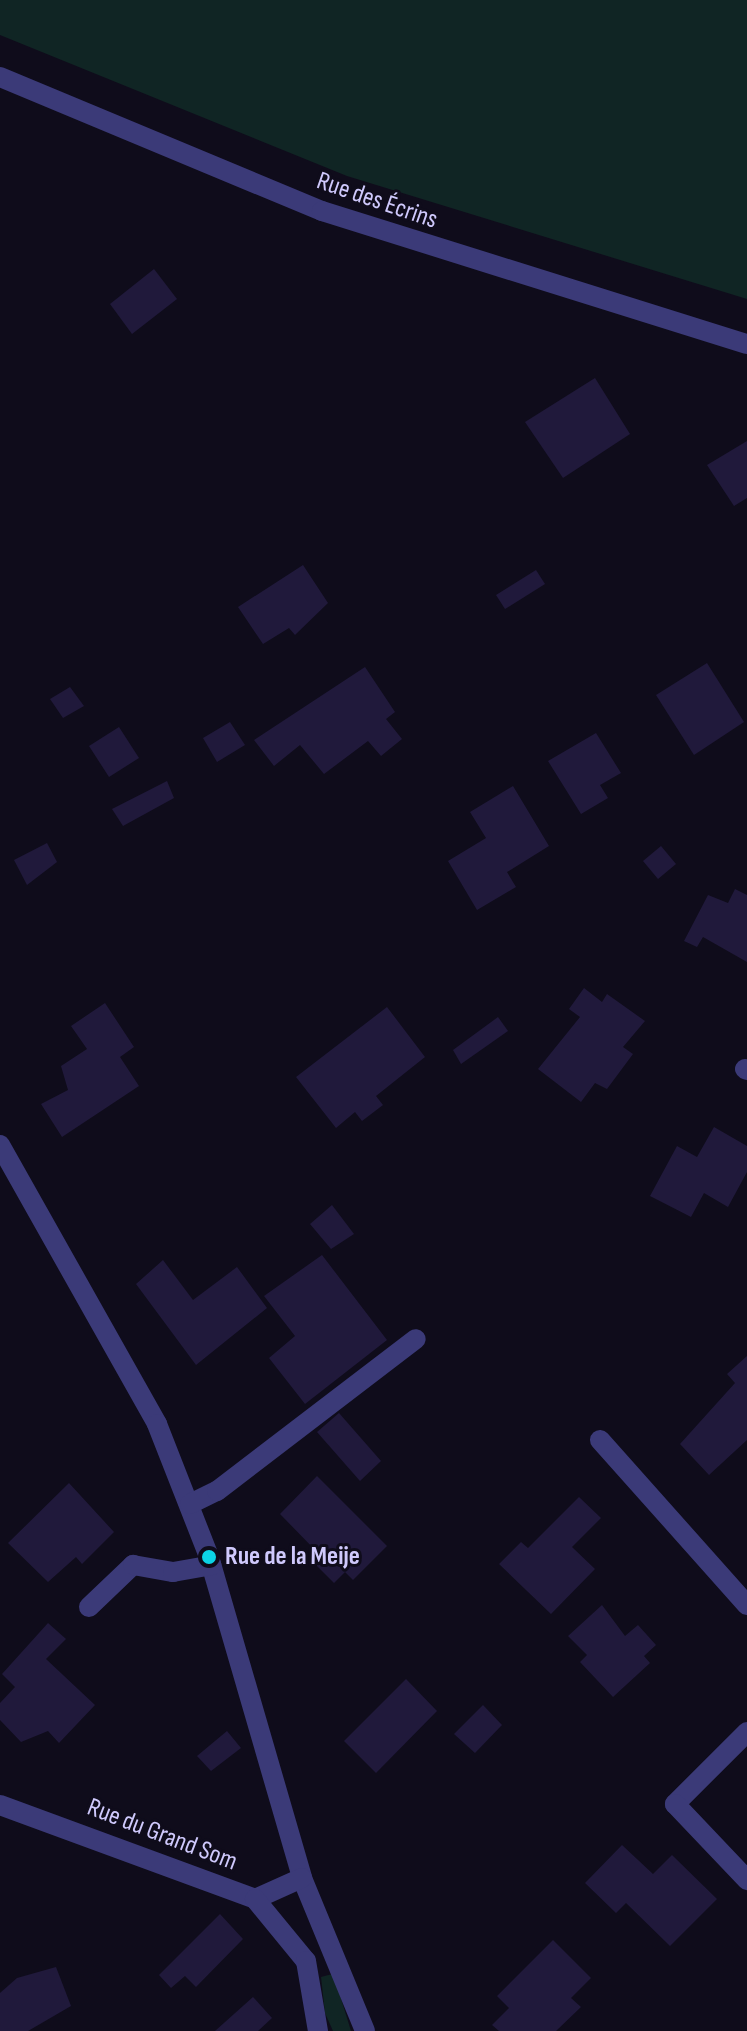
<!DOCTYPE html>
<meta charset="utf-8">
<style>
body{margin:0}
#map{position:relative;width:747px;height:2031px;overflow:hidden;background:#0f0c1b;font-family:"Sofia Sans Condensed",sans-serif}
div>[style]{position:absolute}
.green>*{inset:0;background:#102524}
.building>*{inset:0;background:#20193b}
.minor>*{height:20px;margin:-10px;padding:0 10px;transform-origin:10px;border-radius:10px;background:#3b3a78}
.dots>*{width:22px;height:22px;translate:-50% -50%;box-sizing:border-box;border:4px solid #0f0c1b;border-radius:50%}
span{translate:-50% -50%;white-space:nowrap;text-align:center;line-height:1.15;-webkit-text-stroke:6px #0f0c1b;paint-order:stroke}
.street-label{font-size:26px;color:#cfc9fc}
.poi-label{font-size:26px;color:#cfc9fc;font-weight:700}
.left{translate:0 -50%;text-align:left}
</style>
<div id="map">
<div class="green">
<div style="clip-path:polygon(0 0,747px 0,747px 299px,347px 176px,0 35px)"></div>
<div style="clip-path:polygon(336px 1973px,339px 1992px,351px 2031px,333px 2031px,325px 2013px,321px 1977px)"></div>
</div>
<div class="building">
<div style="clip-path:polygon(154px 269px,177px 299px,132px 334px,110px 304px)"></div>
<div style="clip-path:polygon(595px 378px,630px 434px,563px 478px,525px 422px)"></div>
<div style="clip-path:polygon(747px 441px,747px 498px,734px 506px,707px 465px)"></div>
<div style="clip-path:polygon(303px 565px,328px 603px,295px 635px,289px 628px,263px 644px,238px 607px)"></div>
<div style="clip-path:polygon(536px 570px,545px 584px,505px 609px,496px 595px)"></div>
<div style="clip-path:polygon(707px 663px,744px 722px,694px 755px,656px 695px)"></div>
<div style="clip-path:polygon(365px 667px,395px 712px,386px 719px,402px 739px,381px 756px,368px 741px,324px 774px,300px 745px,274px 766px,254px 740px)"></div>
<div style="clip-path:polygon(70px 687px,84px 706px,63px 718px,50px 699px)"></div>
<div style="clip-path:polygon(230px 722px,245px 745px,217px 762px,203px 738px)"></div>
<div style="clip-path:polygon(119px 727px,139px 758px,109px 777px,89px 746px)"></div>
<div style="clip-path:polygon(596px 733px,621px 773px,600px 785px,608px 798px,581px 814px,548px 761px)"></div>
<div style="clip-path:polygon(167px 781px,174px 798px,123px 826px,112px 809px)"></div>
<div style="clip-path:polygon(513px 786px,549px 846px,507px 872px,516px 887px,477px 910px,448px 861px,486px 838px,470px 812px)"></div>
<div style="clip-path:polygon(47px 843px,57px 862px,27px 885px,14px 860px)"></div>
<div style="clip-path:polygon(661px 846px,676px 864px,658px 879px,643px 861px)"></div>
<div style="clip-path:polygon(735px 889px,747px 895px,747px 962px,703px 937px,697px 947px,684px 941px,708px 895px,728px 903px)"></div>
<div style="clip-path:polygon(584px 988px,602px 1002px,607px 994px,645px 1021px,623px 1047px,633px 1054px,607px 1089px,595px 1083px,581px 1102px,538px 1069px,580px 1017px,569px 1009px)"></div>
<div style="clip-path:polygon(105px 1003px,134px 1047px,120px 1057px,139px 1086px,62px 1137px,41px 1104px,68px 1090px,61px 1066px,87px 1049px,71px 1026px)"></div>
<div style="clip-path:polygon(387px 1007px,425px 1057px,376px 1096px,383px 1105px,362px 1121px,355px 1112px,336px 1128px,296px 1077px)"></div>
<div style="clip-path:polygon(498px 1017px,508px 1031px,461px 1064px,453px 1050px)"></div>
<div style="clip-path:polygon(714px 1127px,747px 1146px,747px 1172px,728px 1207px,704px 1193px,691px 1217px,650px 1196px,677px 1146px,697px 1157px)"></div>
<div style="clip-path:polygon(332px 1205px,354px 1234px,331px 1249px,310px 1224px)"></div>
<div style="clip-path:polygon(322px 1255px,387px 1340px,305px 1404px,269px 1358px,295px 1336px,264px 1296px)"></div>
<div style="clip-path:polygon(163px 1260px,193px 1300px,237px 1267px,267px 1308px,196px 1365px,136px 1284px)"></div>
<div style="clip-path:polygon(747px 1356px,747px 1440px,709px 1475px,680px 1444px,735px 1383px,727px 1374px)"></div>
<div style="clip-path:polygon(339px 1413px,381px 1461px,360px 1481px,317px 1432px)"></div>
<div style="clip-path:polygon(317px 1476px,387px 1546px,353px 1580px,345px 1572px,334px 1583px,311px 1560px,318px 1553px,280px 1514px)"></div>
<div style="clip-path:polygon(69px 1483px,114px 1532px,82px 1564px,76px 1557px,48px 1582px,8px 1543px)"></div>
<div style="clip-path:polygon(579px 1497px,601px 1518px,572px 1547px,595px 1569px,551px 1614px,499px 1564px,521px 1542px,528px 1548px)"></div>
<div style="clip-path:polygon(602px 1605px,625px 1636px,638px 1625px,656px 1645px,644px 1656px,650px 1663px,613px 1697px,580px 1662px,587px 1655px,568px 1636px)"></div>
<div style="clip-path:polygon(48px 1623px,66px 1639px,46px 1659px,95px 1705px,59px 1743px,48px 1731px,21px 1742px,0 1720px,0 1703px,15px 1687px,2px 1674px)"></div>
<div style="clip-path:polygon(406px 1679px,437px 1711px,376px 1773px,344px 1741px)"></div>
<div style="clip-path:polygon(483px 1705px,502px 1725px,475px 1753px,454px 1734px)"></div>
<div style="clip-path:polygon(227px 1731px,241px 1748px,211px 1771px,197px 1756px)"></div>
<div style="clip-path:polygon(622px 1845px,653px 1874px,672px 1855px,717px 1899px,670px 1946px,626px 1903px,616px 1913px,585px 1883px)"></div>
<div style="clip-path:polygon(220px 1914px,243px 1939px,196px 1987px,185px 1976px,171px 1988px,159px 1975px)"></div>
<div style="clip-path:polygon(553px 1940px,591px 1978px,571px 1998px,581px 2007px,556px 2031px,499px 2031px,492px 2025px,509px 2008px,497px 1996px)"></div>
<div style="clip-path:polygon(56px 1967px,71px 2006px,28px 2031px,0 2031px,0 1993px,17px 1978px)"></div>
<div style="clip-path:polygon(253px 1997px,272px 2018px,258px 2031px,215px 2031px)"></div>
</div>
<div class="minor">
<div style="left:0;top:77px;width:349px;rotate:22.6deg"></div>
<div style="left:322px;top:211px;width:445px;rotate:17.4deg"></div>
<div style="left:745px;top:1069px;width:2px;rotate:27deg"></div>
<div style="left:0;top:1145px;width:320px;rotate:60.6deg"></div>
<div style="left:157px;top:1424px;width:143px;rotate:68.6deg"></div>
<div style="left:209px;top:1557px;width:334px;rotate:73.8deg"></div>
<div style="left:302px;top:1878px;width:165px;rotate:67.6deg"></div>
<div style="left:600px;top:1440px;width:221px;rotate:48.3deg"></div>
<div style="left:190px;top:1504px;width:30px;rotate:-26deg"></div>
<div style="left:217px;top:1491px;width:250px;rotate:-37.4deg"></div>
<div style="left:89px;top:1607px;width:61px;rotate:-43.7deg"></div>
<div style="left:133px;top:1565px;width:41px;rotate:9.9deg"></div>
<div style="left:173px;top:1572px;width:39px;rotate:-10deg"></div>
<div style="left:747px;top:1732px;width:102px;rotate:135deg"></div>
<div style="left:675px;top:1804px;width:105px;rotate:46.5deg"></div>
<div style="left:0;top:1805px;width:272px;rotate:20.2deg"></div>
<div style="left:255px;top:1899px;width:51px;rotate:-24.1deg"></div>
<div style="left:255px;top:1899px;width:80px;rotate:50.6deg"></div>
<div style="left:306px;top:1961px;width:71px;rotate:80.3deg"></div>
</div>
<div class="dots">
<div style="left:209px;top:1557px;background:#0cd3e5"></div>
</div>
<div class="street-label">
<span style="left:377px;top:201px;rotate:19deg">Rue des Écrins</span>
<span style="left:162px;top:1835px;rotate:21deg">Rue du Grand Som</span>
</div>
<div class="poi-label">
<span class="left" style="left:225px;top:1557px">Rue de la Meije</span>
</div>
</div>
